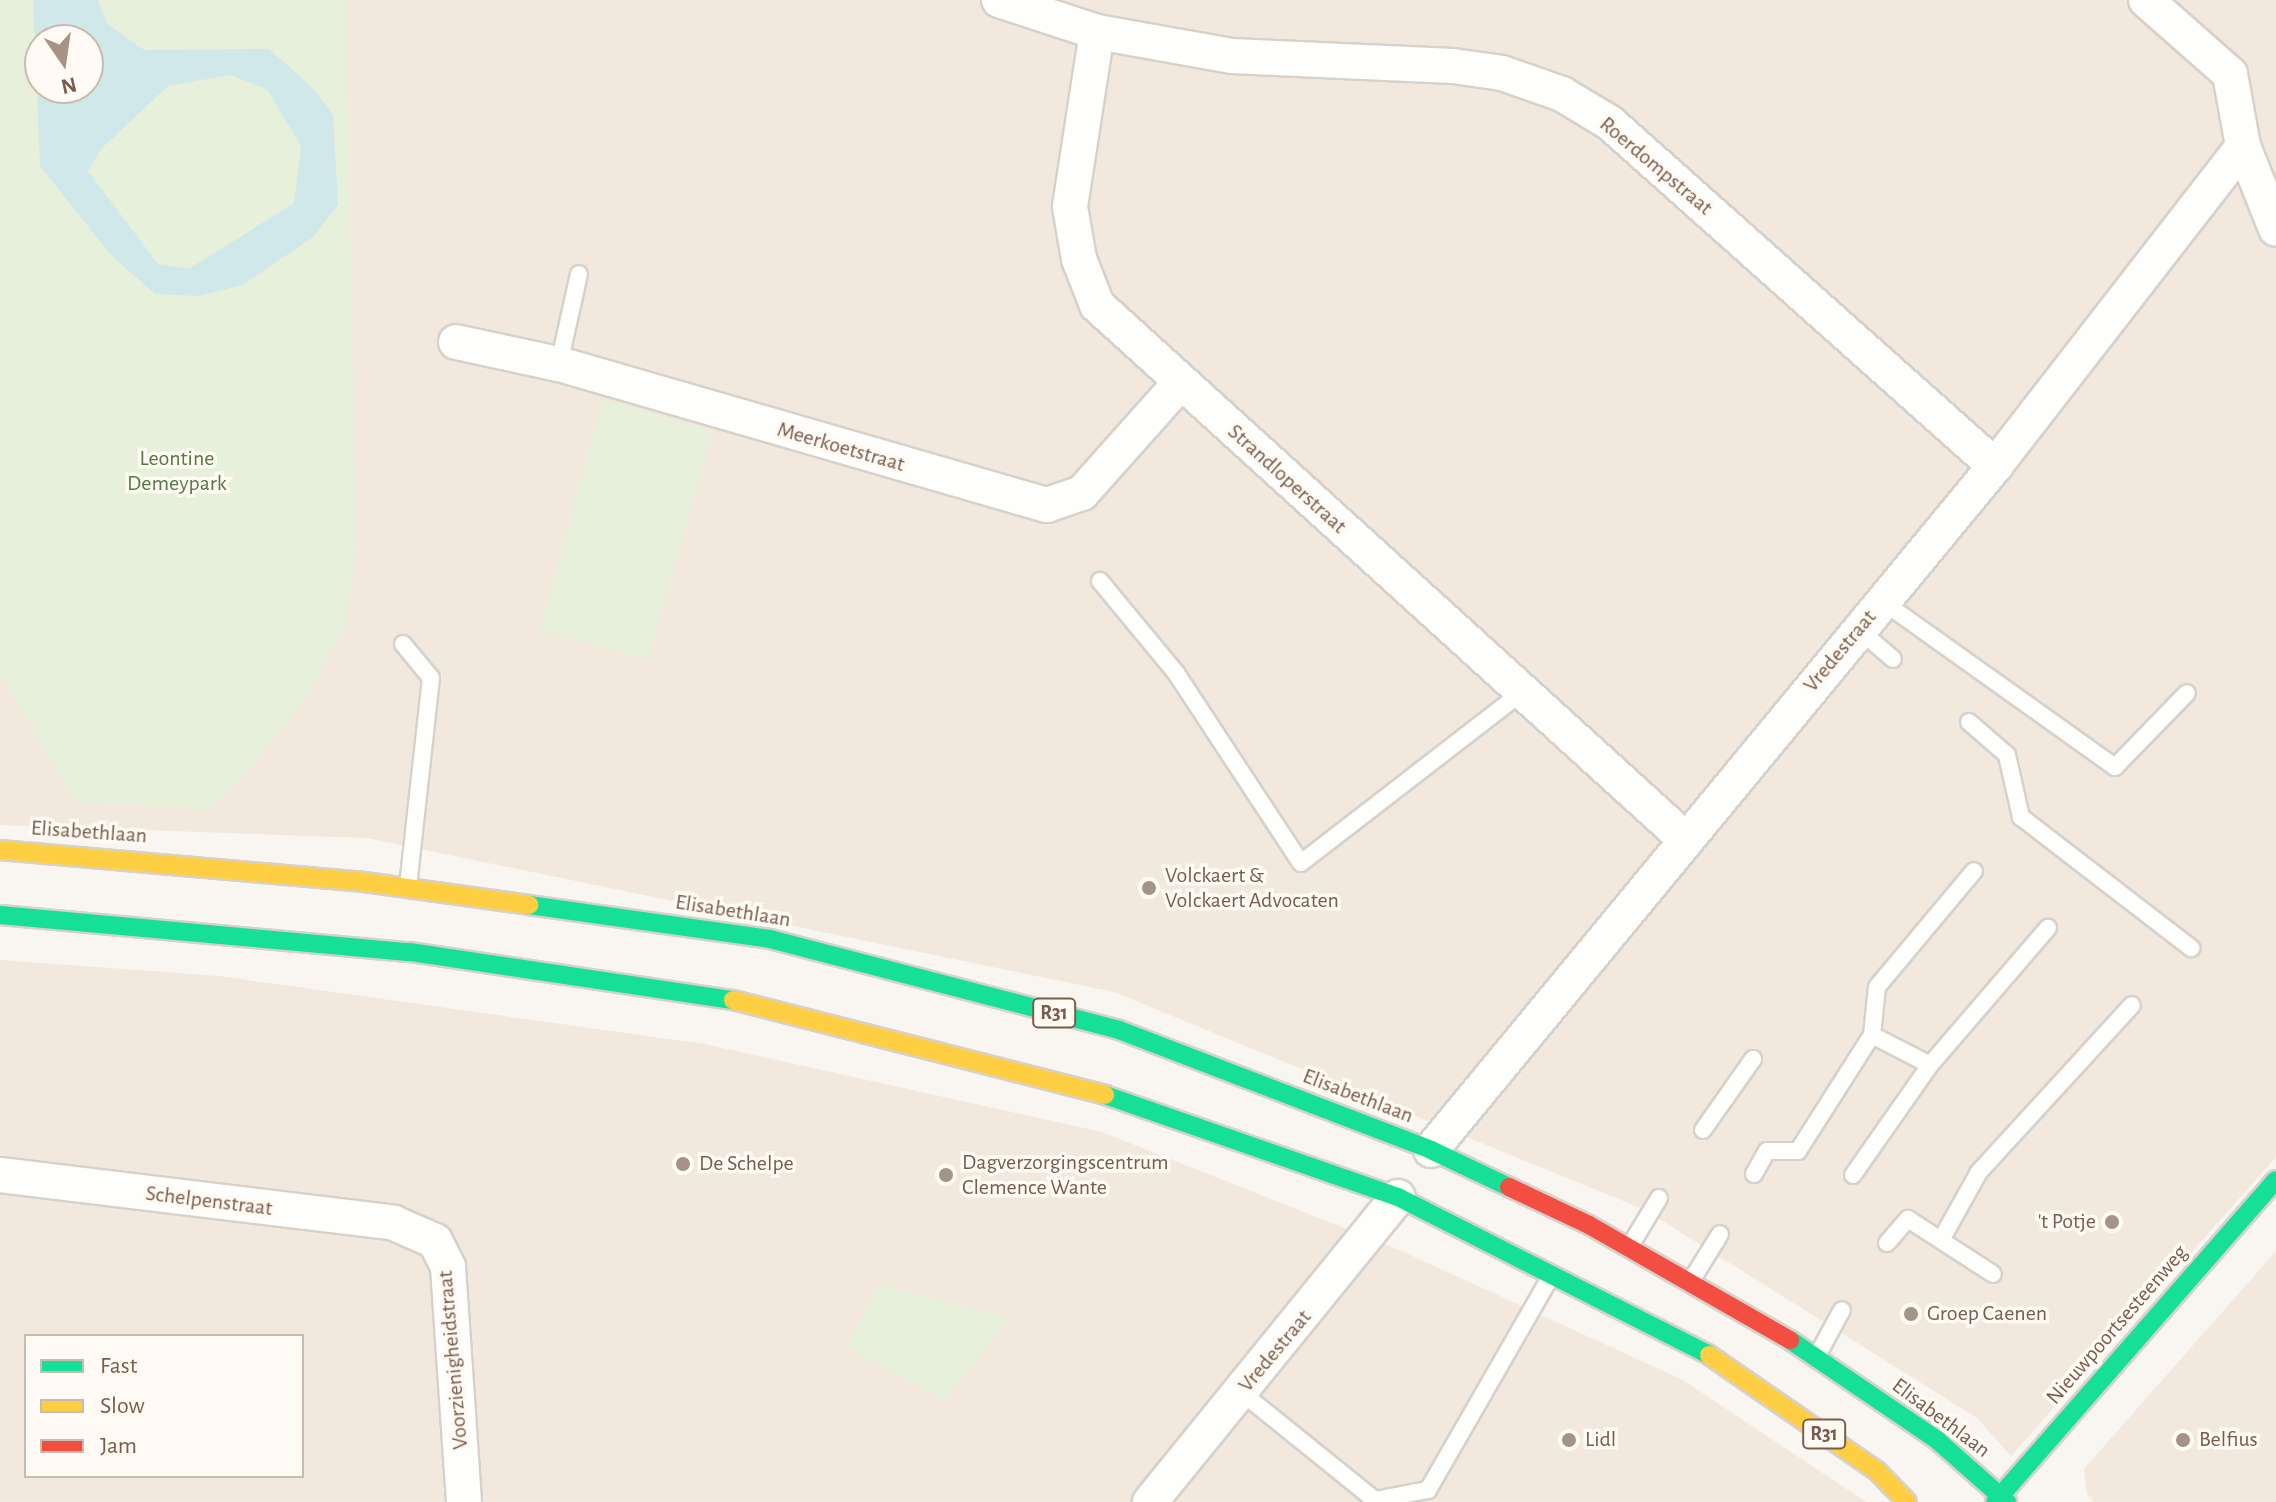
<!DOCTYPE html>
<style>
body{margin:0}
#map{position:relative;width:2276px;height:1502px;overflow:hidden;background:#f9f5f0;font-family:"Alegreya Sans",sans-serif}
div>[style]{position:absolute}
.residential>*{inset:0;background:#f2e8de}
.green>*{inset:0;background:#e7f0db}
.water>*{inset:0;background:#d0e8ea}
.roads{filter:drop-shadow(2px 0 #d7d1cb) drop-shadow(-2px 0 #d7d1cb) drop-shadow(0 2px #d7d1cb) drop-shadow(0 -2px #d7d1cb)}
.lane>*{height:16px;margin:-8px;padding:0 8px;transform-origin:8px;border-radius:8px;background:#fefefd}
.street>*{height:34px;margin:-17px;padding:0 17px;transform-origin:17px;border-radius:17px;background:#fefefd}
.fast>*{height:18px;margin:-9px;padding:0 9px;transform-origin:9px;border-radius:9px;background:#16e098}
.slow>*{height:18px;margin:-9px;padding:0 9px;transform-origin:9px;border-radius:9px;background:#ffcf43}
.jam>*{height:18px;margin:-9px;padding:0 9px;transform-origin:9px;border-radius:9px;background:#f24e42}
.dots>*{width:22px;height:22px;translate:-50% -50%;box-sizing:border-box;border:4px solid #fffaf3;border-radius:50%}
span{translate:-50% -50%;white-space:nowrap;text-align:center;line-height:1.15;-webkit-text-stroke:7px #fffaf3;paint-order:stroke}
.shield-label span{padding:2px 6px;background:#fffaf3;border:2px solid;border-radius:6px;-webkit-text-stroke-width:0}
.shield-label{font-size:20px;color:#7a5c4d;font-weight:700}
.street-label{font-size:22px;color:#7a5c4d}
.park-label{font-size:22px;color:#537a41}
.poi-label{font-size:22px;color:#7a5c4d}
.left{translate:0 -50%;text-align:left}
.right{translate:-100% -50%;text-align:right}
.legend{position:absolute;left:24px;top:1334px;width:280px;height:144px;box-sizing:border-box;background:#fffaf3;border:2px solid #cabbb1;margin:0;padding:10px 14px;list-style:none;font-size:24px;color:#7a5c4d}
.legend li{display:flex;align-items:center;gap:16px;height:40px}
.legend b{width:40px;border:2px solid #cabbb1}
.north{position:absolute;left:24px;top:24px;width:80px;height:80px;box-sizing:border-box;background:#fffaf3;border:2px solid #cabbb1;border-radius:50%;rotate:167deg;font-size:22px;font-weight:700;line-height:32px;text-align:center;color:#7a5c4d}
.north::after{content:'';display:block;margin:auto;width:28px;height:36px;background:#a69286;clip-path:polygon(50% 0,100% 100%,50% 72%,0 100%)}
</style>
<div id="map">
<div class="residential">
<div style="clip-path:polygon(evenodd,0 0,2276px 0,2276px 1157px,2011px 1456px,1977px 1418px,1645px 1210px,1114px 992px,367px 838px,0 825px,0 0,40px 40px,88px 40px,88px 88px,40px 88px,40px 40px)"></div>
<div style="clip-path:polygon(evenodd,0 960px,219px 976px,704px 1044px,1102px 1132px,1397px 1249px,1683px 1380px,1866px 1502px,0 1502px,0 960px,26px 1336px,302px 1336px,302px 1476px,26px 1476px,26px 1336px)"></div>
<div style="clip-path:polygon(2276px 1251px,2276px 1502px,2095px 1502px,2087px 1494px,2084px 1469px)"></div>
</div>
<div class="green">
<div style="clip-path:polygon(evenodd,0 0,346px 0,356px 553px,343px 630px,308px 695px,247px 773px,209px 810px,75px 802px,0 673px,0 0,40px 40px,88px 40px,88px 88px,40px 88px,40px 40px)"></div>
<div style="clip-path:polygon(602px 399px,713px 431px,648px 660px,540px 630px)"></div>
<div style="clip-path:polygon(879px 1284px,1009px 1319px,944px 1401px,847px 1346px)"></div>
</div>
<div class="water">
<div style="clip-path:polygon(evenodd,33px 0,98px 0,107px 23px,144px 50px,269px 49px,315px 90px,333px 116px,338px 205px,313px 237px,243px 285px,198px 296px,155px 294px,111px 255px,40px 166px,33px 0,40px 40px,88px 40px,88px 88px,40px 88px,40px 40px,33px 0,230px 75px,267px 89px,301px 146px,294px 203px,189px 269px,158px 264px,88px 171px,102px 148px,168px 86px,230px 75px)"></div>
</div>
<div class="roads">
<div class="lane">
<div style="left:559px;top:364px;width:92px;rotate:-77.5deg"></div>
<div style="left:1100px;top:581px;width:119px;rotate:50.4deg"></div>
<div style="left:1176px;top:673px;width:227px;rotate:56.7deg"></div>
<div style="left:1301px;top:863px;width:279px;rotate:-37.7deg"></div>
<div style="left:1882px;top:601px;width:286px;rotate:35.5deg"></div>
<div style="left:2115px;top:767px;width:103px;rotate:-45.8deg"></div>
<div style="left:1858px;top:629px;width:46px;rotate:40.6deg"></div>
<div style="left:403px;top:644px;width:44px;rotate:50.5deg"></div>
<div style="left:431px;top:678px;width:211px;rotate:96.3deg"></div>
<div style="left:1969px;top:722px;width:50px;rotate:41deg"></div>
<div style="left:2007px;top:755px;width:64px;rotate:77.3deg"></div>
<div style="left:2021px;top:817px;width:215px;rotate:37.6deg"></div>
<div style="left:1872px;top:1035px;width:65px;rotate:27.3deg"></div>
<div style="left:1703px;top:1130px;width:87px;rotate:-54.8deg"></div>
<div style="left:1754px;top:1174px;width:26px;rotate:-61deg"></div>
<div style="left:1767px;top:1151px;width:31px"></div>
<div style="left:1798px;top:1151px;width:138px;rotate:-57.5deg"></div>
<div style="left:1872px;top:1035px;width:48px;rotate:-84.1deg"></div>
<div style="left:1877px;top:987px;width:151px;rotate:-50.1deg"></div>
<div style="left:1853px;top:1175px;width:134px;rotate:-55deg"></div>
<div style="left:1930px;top:1065px;width:181px;rotate:-49.3deg"></div>
<div style="left:1941px;top:1240px;width:78px;rotate:-60.8deg"></div>
<div style="left:1979px;top:1172px;width:226px;rotate:-47.5deg"></div>
<div style="left:1887px;top:1243px;width:32px;rotate:-49deg"></div>
<div style="left:1908px;top:1219px;width:101px;rotate:32.9deg"></div>
<div style="left:1630px;top:1246px;width:56px;rotate:-58.9deg"></div>
<div style="left:1691px;top:1281px;width:55px;rotate:-58.3deg"></div>
<div style="left:1817px;top:1356px;width:52px;rotate:-61.5deg"></div>
<div style="left:1241px;top:1392px;width:172px;rotate:38.9deg"></div>
<div style="left:1375px;top:1500px;width:54px;rotate:-10.7deg"></div>
<div style="left:1428px;top:1490px;width:247px;rotate:-60.1deg"></div>
</div>
<div class="street">
<div style="left:999px;top:0;width:103px;rotate:18.1deg"></div>
<div style="left:1097px;top:32px;width:137px;rotate:10.1deg"></div>
<div style="left:1232px;top:56px;width:221px;rotate:2.6deg"></div>
<div style="left:1453px;top:66px;width:49px;rotate:8.1deg"></div>
<div style="left:1502px;top:73px;width:64px;rotate:19.3deg"></div>
<div style="left:1562px;top:94px;width:56px;rotate:31.1deg"></div>
<div style="left:1610px;top:123px;width:516px;rotate:41.7deg"></div>
<div style="left:2146px;top:0;width:112px;rotate:41.4deg"></div>
<div style="left:2230px;top:74px;width:73px;rotate:79.8deg"></div>
<div style="left:2243px;top:146px;width:89px;rotate:68.3deg"></div>
<div style="left:1097px;top:32px;width:177px;rotate:98.8deg"></div>
<div style="left:1070px;top:207px;width:53px;rotate:80.2deg"></div>
<div style="left:1079px;top:259px;width:49px;rotate:68.6deg"></div>
<div style="left:1097px;top:305px;width:794px;rotate:42.24deg"></div>
<div style="left:456px;top:342px;width:105px;rotate:12.1deg"></div>
<div style="left:559px;top:364px;width:508px;rotate:16.12deg"></div>
<div style="left:1047px;top:505px;width:37px;rotate:-19deg"></div>
<div style="left:1082px;top:493px;width:147px;rotate:-48.3deg"></div>
<div style="left:1431px;top:1150px;width:887px;rotate:-50.49deg"></div>
<div style="left:1995px;top:466px;width:405px;rotate:-52.2deg"></div>
<div style="left:0;top:1175px;width:397px;rotate:6.9deg"></div>
<div style="left:394px;top:1223px;width:45px;rotate:23.7deg"></div>
<div style="left:435px;top:1241px;width:29px;rotate:63deg"></div>
<div style="left:448px;top:1267px;width:236px;rotate:86.1deg"></div>
<div style="left:1150px;top:1502px;width:393px;rotate:-50.9deg"></div>
</div>
<div class="fast">
<div style="left:529px;top:905px;width:243px;rotate:8deg"></div>
<div style="left:770px;top:939px;width:361px;rotate:14.6deg"></div>
<div style="left:1119px;top:1030px;width:334px;rotate:21deg"></div>
<div style="left:1431px;top:1150px;width:86px;rotate:25.4deg"></div>
<div style="left:0;top:915px;width:412px;rotate:5.2deg"></div>
<div style="left:410px;top:952px;width:327px;rotate:8.5deg"></div>
<div style="left:1105px;top:1095px;width:310px;rotate:19.2deg"></div>
<div style="left:1398px;top:1197px;width:349px;rotate:26.9deg"></div>
<div style="left:1790px;top:1340px;width:178px;rotate:34.2deg"></div>
<div style="left:1937px;top:1440px;width:94px;rotate:41.5deg"></div>
<div style="left:1995px;top:1502px;width:427px;rotate:-48.9deg"></div>
</div>
<div class="slow">
<div style="left:0;top:850px;width:358px;rotate:5deg"></div>
<div style="left:357px;top:881px;width:174px;rotate:7.9deg"></div>
<div style="left:733px;top:1000px;width:384px;rotate:14.3deg"></div>
<div style="left:1709px;top:1355px;width:204px;rotate:34.6deg"></div>
<div style="left:1877px;top:1471px;width:43px;rotate:45.9deg"></div>
</div>
<div class="jam">
<div style="left:1509px;top:1187px;width:89px;rotate:25.4deg"></div>
<div style="left:1589px;top:1225px;width:232px;rotate:29.8deg"></div>
</div>
</div>
<div class="dots">
<div style="left:1149px;top:888px;background:#a69286"></div>
<div style="left:683px;top:1164px;background:#a69286"></div>
<div style="left:946px;top:1175px;background:#a69286"></div>
<div style="left:2112px;top:1222px;background:#a69286"></div>
<div style="left:1911px;top:1314px;background:#a69286"></div>
<div style="left:1569px;top:1440px;background:#a69286"></div>
<div style="left:2183px;top:1440px;background:#a69286"></div>
</div>
<div class="shield-label">
<span style="left:1054px;top:1013px">R31</span>
<span style="left:1824px;top:1434px">R31</span>
</div>
<div class="street-label">
<span style="left:1656px;top:166px;rotate:40deg">Roerdompstraat</span>
<span style="left:841px;top:447px;rotate:16deg">Meerkoetstraat</span>
<span style="left:1287px;top:479px;rotate:42deg">Strandloperstraat</span>
<span style="left:1840px;top:651px;rotate:-50deg">Vredestraat</span>
<span style="left:89px;top:832px;rotate:4deg">Elisabethlaan</span>
<span style="left:733px;top:911px;rotate:9deg">Elisabethlaan</span>
<span style="left:1358px;top:1096px;rotate:21deg">Elisabethlaan</span>
<span style="left:209px;top:1201px;rotate:7deg">Schelpenstraat</span>
<span style="left:2117px;top:1325px;rotate:-49deg">Nieuwpoortsesteenweg</span>
<span style="left:1275px;top:1351px;rotate:-50deg">Vredestraat</span>
<span style="left:453px;top:1360px;rotate:-95deg">Voorzienigheidstraat</span>
<span style="left:1941px;top:1418px;rotate:37deg">Elisabethlaan</span>
</div>
<div class="park-label">
<span style="left:177px;top:471px">Leontine<br>Demeypark</span>
</div>
<div class="poi-label">
<span class="left" style="left:1165px;top:888px">Volckaert &amp;<br>Volckaert Advocaten</span>
<span class="left" style="left:962px;top:1175px">Dagverzorgingscentrum<br>Clemence Wante</span>
<span class="left" style="left:699px;top:1164px">De Schelpe</span>
<span class="right" style="left:2096px;top:1222px">'t Potje</span>
<span class="left" style="left:1927px;top:1314px">Groep Caenen</span>
<span class="left" style="left:1585px;top:1440px">Lidl</span>
<span class="left" style="left:2199px;top:1440px">Belfius</span>
</div>
<ul class="legend">
<li><b style="height:10px;background:#16e098"></b>Fast</li>
<li><b style="height:10px;background:#ffcf43"></b>Slow</li>
<li><b style="height:10px;background:#f24e42"></b>Jam</li>
</ul>
<div class="north">N</div>
</div>
